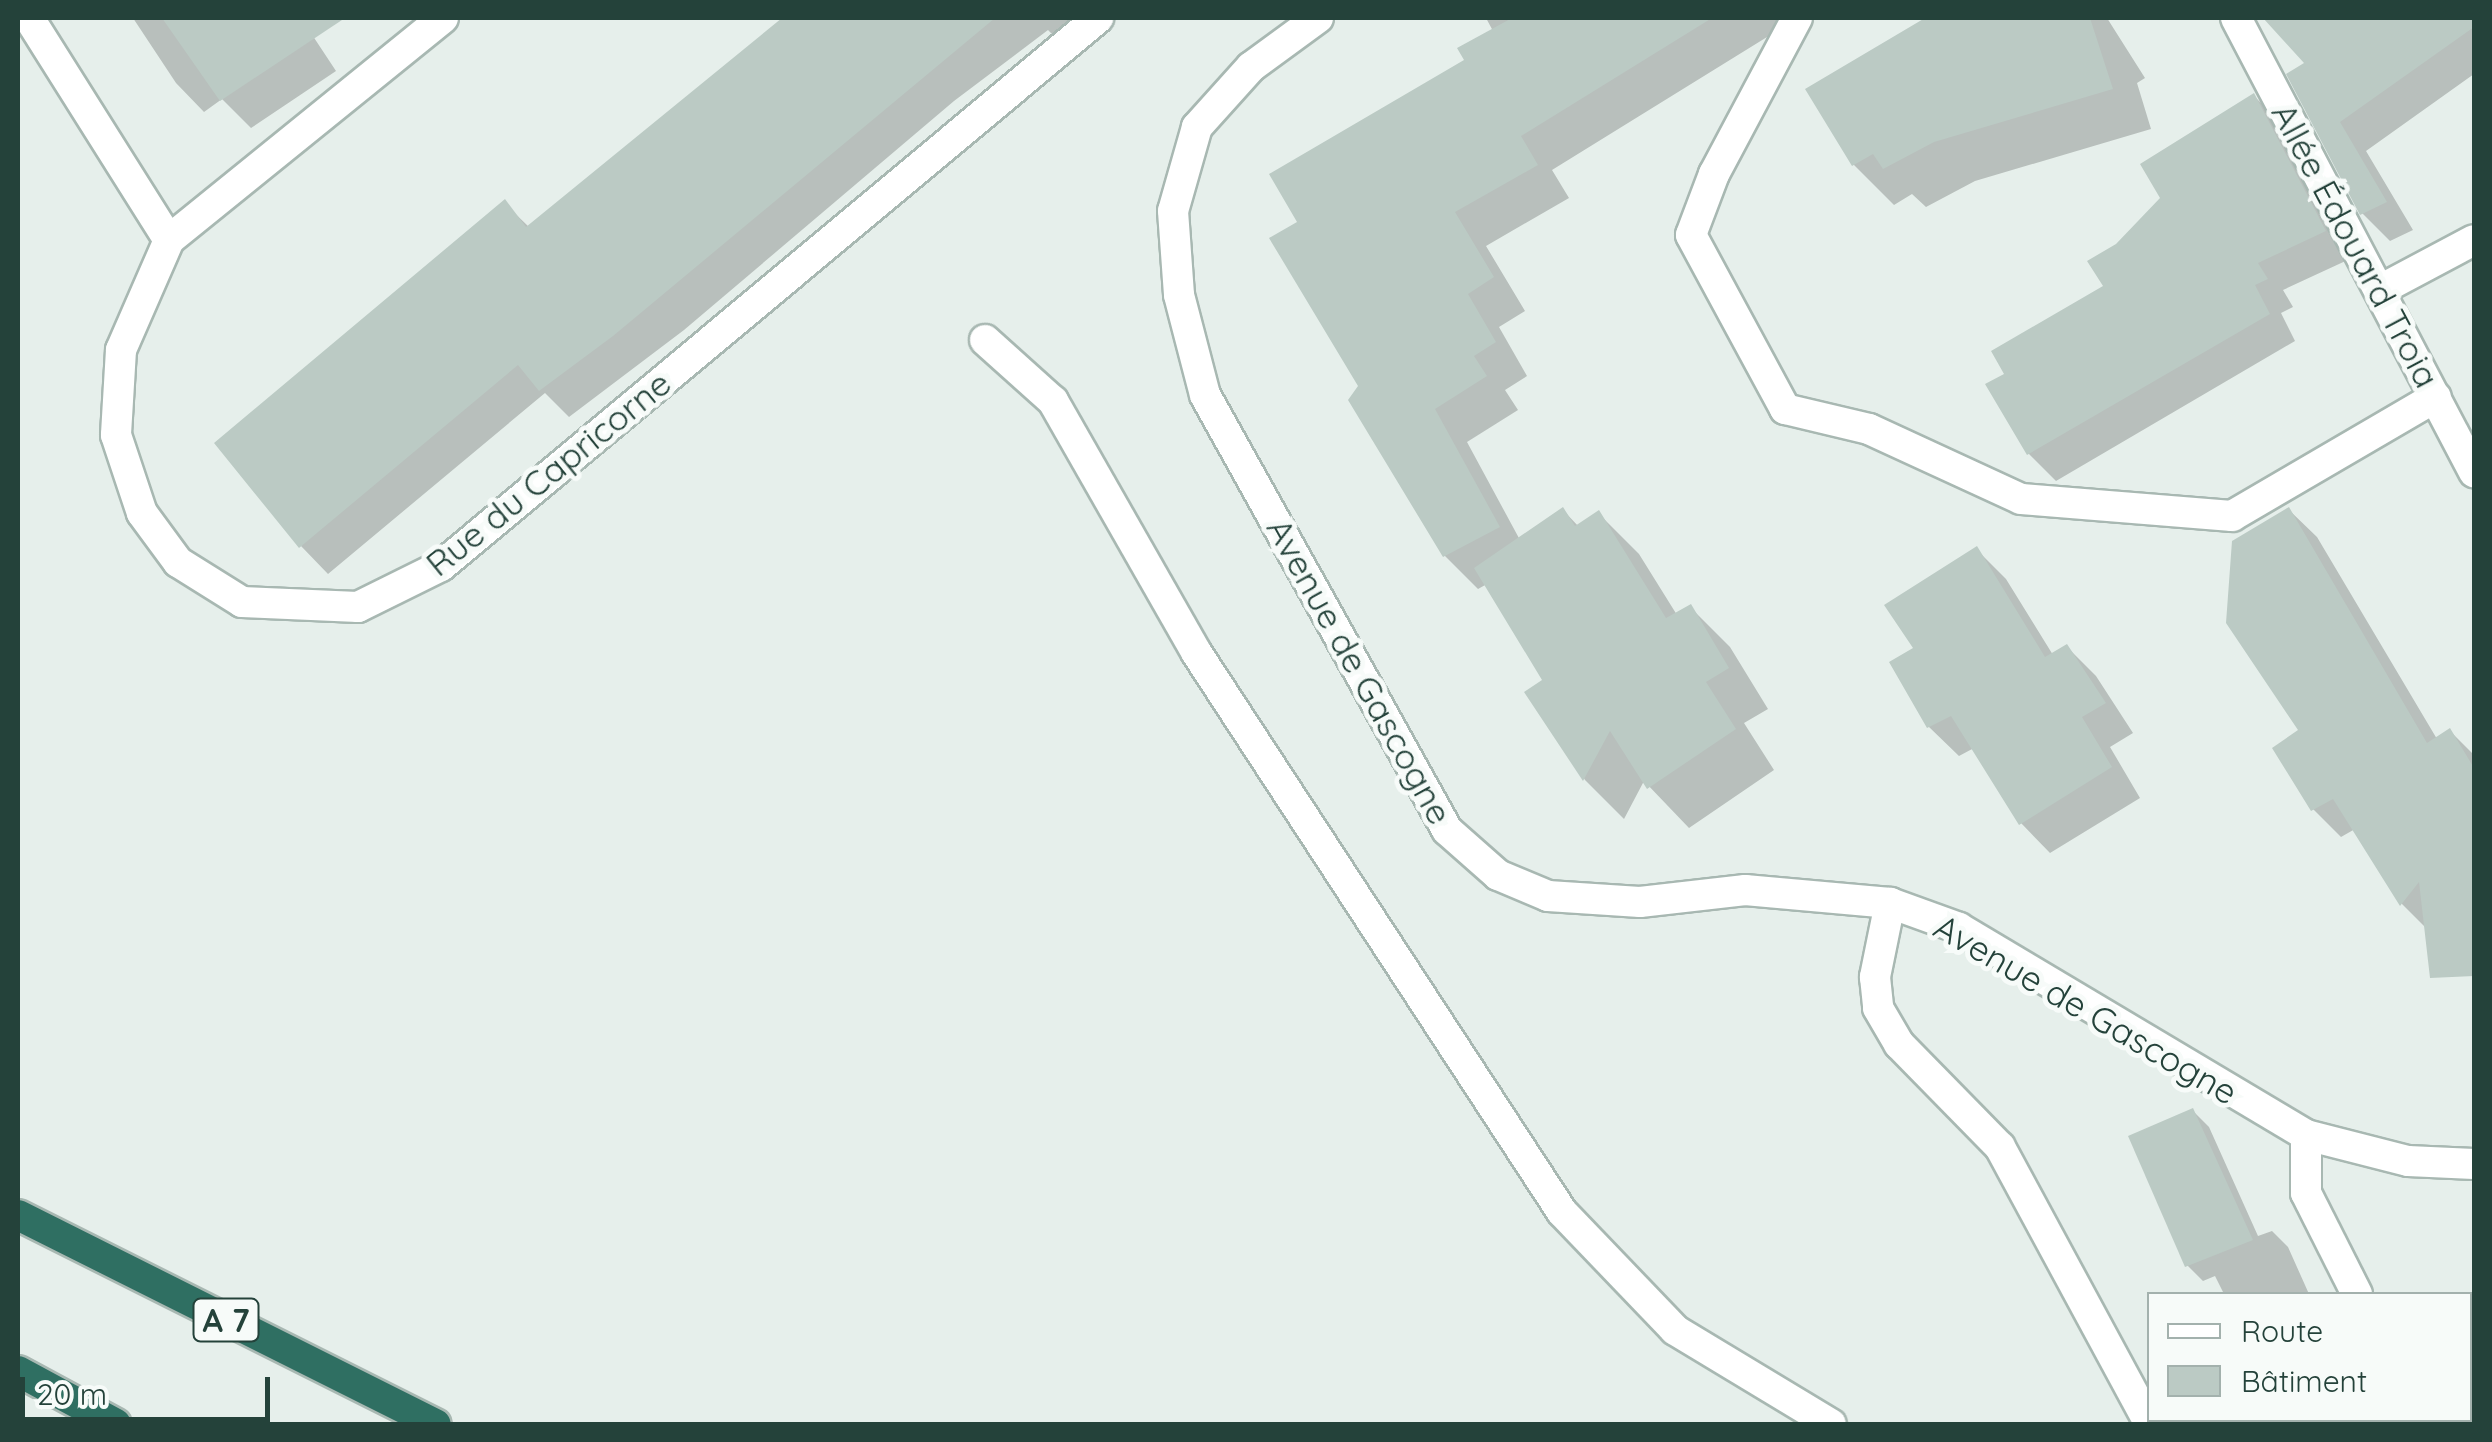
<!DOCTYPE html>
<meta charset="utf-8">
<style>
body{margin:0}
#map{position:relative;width:2492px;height:1442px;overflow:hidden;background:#e6efeb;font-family:Quicksand,sans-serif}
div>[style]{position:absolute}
.shadow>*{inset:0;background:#0003}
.building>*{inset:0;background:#bbcac4}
.roads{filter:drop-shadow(2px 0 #a8b8b2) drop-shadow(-2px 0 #a8b8b2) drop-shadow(0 2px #a8b8b2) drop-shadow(0 -2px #a8b8b2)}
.service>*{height:30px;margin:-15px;padding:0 15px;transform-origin:15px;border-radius:15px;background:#fff}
.minor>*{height:30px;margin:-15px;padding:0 15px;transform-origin:15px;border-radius:15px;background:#fff}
.motorway>*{height:30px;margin:-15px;padding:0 15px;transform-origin:15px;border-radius:15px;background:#2f6f62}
span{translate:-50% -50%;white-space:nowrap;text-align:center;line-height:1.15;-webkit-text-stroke:10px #f7fbf9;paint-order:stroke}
.shield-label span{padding:2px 8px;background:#f7fbf9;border:2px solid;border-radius:8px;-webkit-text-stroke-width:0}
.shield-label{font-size:32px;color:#24423a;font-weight:700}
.street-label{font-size:35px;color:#24423a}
.frame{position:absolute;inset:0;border:20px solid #24423a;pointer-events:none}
.legend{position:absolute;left:2147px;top:1292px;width:325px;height:130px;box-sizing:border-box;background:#f7fbf9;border:2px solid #a3b1ad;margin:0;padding:12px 18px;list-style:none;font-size:30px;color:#24423a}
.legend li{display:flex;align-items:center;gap:20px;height:50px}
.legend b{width:50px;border:2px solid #a3b1ad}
.scale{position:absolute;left:20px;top:1377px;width:250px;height:45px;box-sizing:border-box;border:5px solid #24423a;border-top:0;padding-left:12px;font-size:30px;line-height:35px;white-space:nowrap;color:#24423a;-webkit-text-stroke:8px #f7fbf9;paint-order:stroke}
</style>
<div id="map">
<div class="shadow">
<div style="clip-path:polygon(133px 18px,301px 18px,336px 71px,251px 128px,222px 99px,204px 112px,176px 83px)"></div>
<div style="clip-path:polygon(784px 18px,1087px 18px,1059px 41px,1048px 30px,954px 101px,684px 330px,569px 417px,545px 393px,328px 574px,301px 546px,504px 203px,529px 227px)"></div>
<div style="clip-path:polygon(1486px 18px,1798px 18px,1552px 170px,1569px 198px,1486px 246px,1525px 311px,1499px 327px,1527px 376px,1505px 390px,1518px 410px,1467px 442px,1520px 540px,1563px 510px,1579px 527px,1599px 514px,1639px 554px,1677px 615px,1690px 607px,1730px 647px,1768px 709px,1744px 723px,1774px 770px,1689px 828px,1644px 781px,1624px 819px,1585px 780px,1528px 693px,1546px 681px,1487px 584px,1478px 589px,1445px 556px,1361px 387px,1300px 223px,1468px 61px,1493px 31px)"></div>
<div style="clip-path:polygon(1930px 18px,2107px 18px,2145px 78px,2137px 83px,2151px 129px,1975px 181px,1926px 207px,1912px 194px,1894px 205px,1854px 165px,1809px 89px)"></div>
<div style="clip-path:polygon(2266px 18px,2474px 18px,2474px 74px,2366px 151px,2413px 230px,2390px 241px,2362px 213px,2308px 63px)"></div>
<div style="clip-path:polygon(2254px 96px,2281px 123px,2352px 258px,2283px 290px,2293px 307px,2281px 313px,2295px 341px,2056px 481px,2029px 454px,2007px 375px,2107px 287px,2117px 246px)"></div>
<div style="clip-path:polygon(2289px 510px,2317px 537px,2437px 739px,2450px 731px,2474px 755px,2474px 906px,2429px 931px,2402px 904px,2355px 829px,2341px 837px,2313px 809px,2301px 730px)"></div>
<div style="clip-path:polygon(1977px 550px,2006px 579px,2053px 655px,2067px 647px,2096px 676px,2133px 733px,2110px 747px,2140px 798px,2050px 853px,2021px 823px,1974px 748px,1959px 756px,1929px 727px,1892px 662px,1917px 649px)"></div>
<div style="clip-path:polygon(2193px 1111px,2209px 1127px,2258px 1236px,2272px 1231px,2288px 1247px,2309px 1294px,2224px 1294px,2215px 1276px,2203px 1281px,2187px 1265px)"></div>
<div style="clip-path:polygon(2281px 1420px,2365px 1420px,2367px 1424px,2283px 1424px)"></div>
</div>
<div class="building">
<div style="clip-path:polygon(162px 18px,345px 18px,220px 101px)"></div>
<div style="clip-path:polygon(782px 18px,995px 18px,613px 336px,539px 391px,518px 365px,299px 548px,214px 443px,505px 199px,526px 227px)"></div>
<div style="clip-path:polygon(1512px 18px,1712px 18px,1521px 136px,1538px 165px,1455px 212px,1494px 277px,1468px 294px,1496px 342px,1474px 356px,1487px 376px,1435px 409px,1500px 527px,1443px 557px,1348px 400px,1358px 386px,1269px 238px,1297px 222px,1269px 174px,1464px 60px,1457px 48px)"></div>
<div style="clip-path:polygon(1925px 18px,2090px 18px,2113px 89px,1934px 142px,1883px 169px,1873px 154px,1852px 166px,1805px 89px)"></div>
<div style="clip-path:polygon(2263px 18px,2474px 18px,2474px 27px,2340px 122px,2387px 202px,2360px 215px,2286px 74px,2304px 63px)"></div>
<div style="clip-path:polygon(2254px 93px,2326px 231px,2258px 263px,2268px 279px,2255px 285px,2270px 314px,2027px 455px,1985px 384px,2004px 374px,1991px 351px,2103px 286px,2087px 261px,2116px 244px,2160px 198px,2140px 164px)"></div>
<div style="clip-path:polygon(1563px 507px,1575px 526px,1599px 510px,1666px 618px,1691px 604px,1729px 668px,1706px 682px,1736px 729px,1647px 789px,1610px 731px,1583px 781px,1524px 692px,1542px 680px,1474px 568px)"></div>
<div style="clip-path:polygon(2289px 507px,2427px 743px,2450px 728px,2474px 768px,2474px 976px,2430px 978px,2419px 882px,2400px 906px,2333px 799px,2311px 811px,2272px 748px,2298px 730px,2226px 623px,2232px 541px)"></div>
<div style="clip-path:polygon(1977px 546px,2045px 657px,2067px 644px,2106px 703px,2082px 717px,2112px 767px,2019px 825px,1951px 716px,1927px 728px,1889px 662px,1913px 648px,1884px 605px)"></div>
<div style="clip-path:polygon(2193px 1108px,2253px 1240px,2185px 1267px,2128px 1136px)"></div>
</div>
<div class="roads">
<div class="service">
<div style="left:985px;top:340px;width:91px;rotate:41.9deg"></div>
<div style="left:1053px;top:401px;width:289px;rotate:60.3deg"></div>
<div style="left:1196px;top:652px;width:669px;rotate:56.83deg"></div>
<div style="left:1562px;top:1212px;width:163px;rotate:46.2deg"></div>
<div style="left:1675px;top:1330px;width:182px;rotate:31.1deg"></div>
<div style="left:1890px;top:903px;width:76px;rotate:101.5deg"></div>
<div style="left:1875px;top:977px;width:31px;rotate:84deg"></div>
<div style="left:1878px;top:1008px;width:42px;rotate:59.7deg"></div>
<div style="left:1899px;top:1044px;width:144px;rotate:45.6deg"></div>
<div style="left:2000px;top:1147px;width:315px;rotate:61.6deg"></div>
</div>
<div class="minor">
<div style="left:29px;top:18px;width:262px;rotate:57.8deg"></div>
<div style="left:443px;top:18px;width:353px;rotate:141deg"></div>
<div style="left:169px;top:240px;width:120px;rotate:113.6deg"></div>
<div style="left:121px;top:350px;width:85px;rotate:93.4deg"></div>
<div style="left:116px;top:435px;width:82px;rotate:71.6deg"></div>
<div style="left:142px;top:513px;width:61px;rotate:53.7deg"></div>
<div style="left:178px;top:562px;width:75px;rotate:32deg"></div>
<div style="left:242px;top:602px;width:116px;rotate:2.5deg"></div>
<div style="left:358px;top:607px;width:93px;rotate:-26.3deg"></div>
<div style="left:441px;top:566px;width:856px;rotate:-39.83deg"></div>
<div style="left:1318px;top:18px;width:83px;rotate:143.8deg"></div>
<div style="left:1251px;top:67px;width:81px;rotate:132deg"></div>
<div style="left:1197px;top:127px;width:87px;rotate:105.9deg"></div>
<div style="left:1173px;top:211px;width:84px;rotate:85.9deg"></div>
<div style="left:1179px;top:295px;width:103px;rotate:75.4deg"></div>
<div style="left:1205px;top:395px;width:498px;rotate:60.9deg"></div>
<div style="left:1447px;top:830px;width:68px;rotate:41.4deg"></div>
<div style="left:1498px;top:875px;width:54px;rotate:22.8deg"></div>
<div style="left:1548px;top:896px;width:92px;rotate:3.7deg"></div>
<div style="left:1640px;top:902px;width:106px;rotate:-6.5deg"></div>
<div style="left:1745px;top:890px;width:146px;rotate:5.1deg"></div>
<div style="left:1890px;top:903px;width:73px;rotate:19.9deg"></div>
<div style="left:1959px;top:928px;width:404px;rotate:30.8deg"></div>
<div style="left:2306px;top:1135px;width:105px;rotate:14.3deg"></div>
<div style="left:2408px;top:1161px;width:66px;rotate:2.6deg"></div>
<div style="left:1797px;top:18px;width:177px;rotate:118deg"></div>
<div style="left:1714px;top:174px;width:65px;rotate:110.7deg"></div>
<div style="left:1691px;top:235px;width:198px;rotate:61.6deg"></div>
<div style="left:1785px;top:409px;width:86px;rotate:13.4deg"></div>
<div style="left:1869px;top:429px;width:167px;rotate:24.7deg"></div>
<div style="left:2021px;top:499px;width:212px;rotate:4.6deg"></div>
<div style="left:2232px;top:516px;width:236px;rotate:-30.3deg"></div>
<div style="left:2236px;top:18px;width:513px;rotate:62.34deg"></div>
<div style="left:2380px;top:290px;width:106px;rotate:-28deg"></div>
<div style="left:2306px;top:1135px;width:58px;rotate:90deg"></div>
<div style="left:2306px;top:1193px;width:113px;rotate:63.2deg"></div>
<div style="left:2470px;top:1361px;width:4px;rotate:-27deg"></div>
</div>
<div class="motorway">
<div style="left:18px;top:1215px;width:467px;rotate:26.6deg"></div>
<div style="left:18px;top:1371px;width:111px;rotate:28.4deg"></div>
</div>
</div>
<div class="shield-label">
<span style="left:226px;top:1320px">A 7</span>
</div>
<div class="street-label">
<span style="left:2356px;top:245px;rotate:62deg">Allée Édouard Troia</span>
<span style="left:548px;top:473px;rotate:-39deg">Rue du Capricorne</span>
<span style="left:1360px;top:671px;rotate:61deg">Avenue de Gascogne</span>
<span style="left:2086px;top:1009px;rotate:30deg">Avenue de Gascogne</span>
</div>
<div class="frame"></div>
<ul class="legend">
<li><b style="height:12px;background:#fff"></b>Route</li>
<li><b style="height:28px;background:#bbcac4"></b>Bâtiment</li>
</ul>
<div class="scale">20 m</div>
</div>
